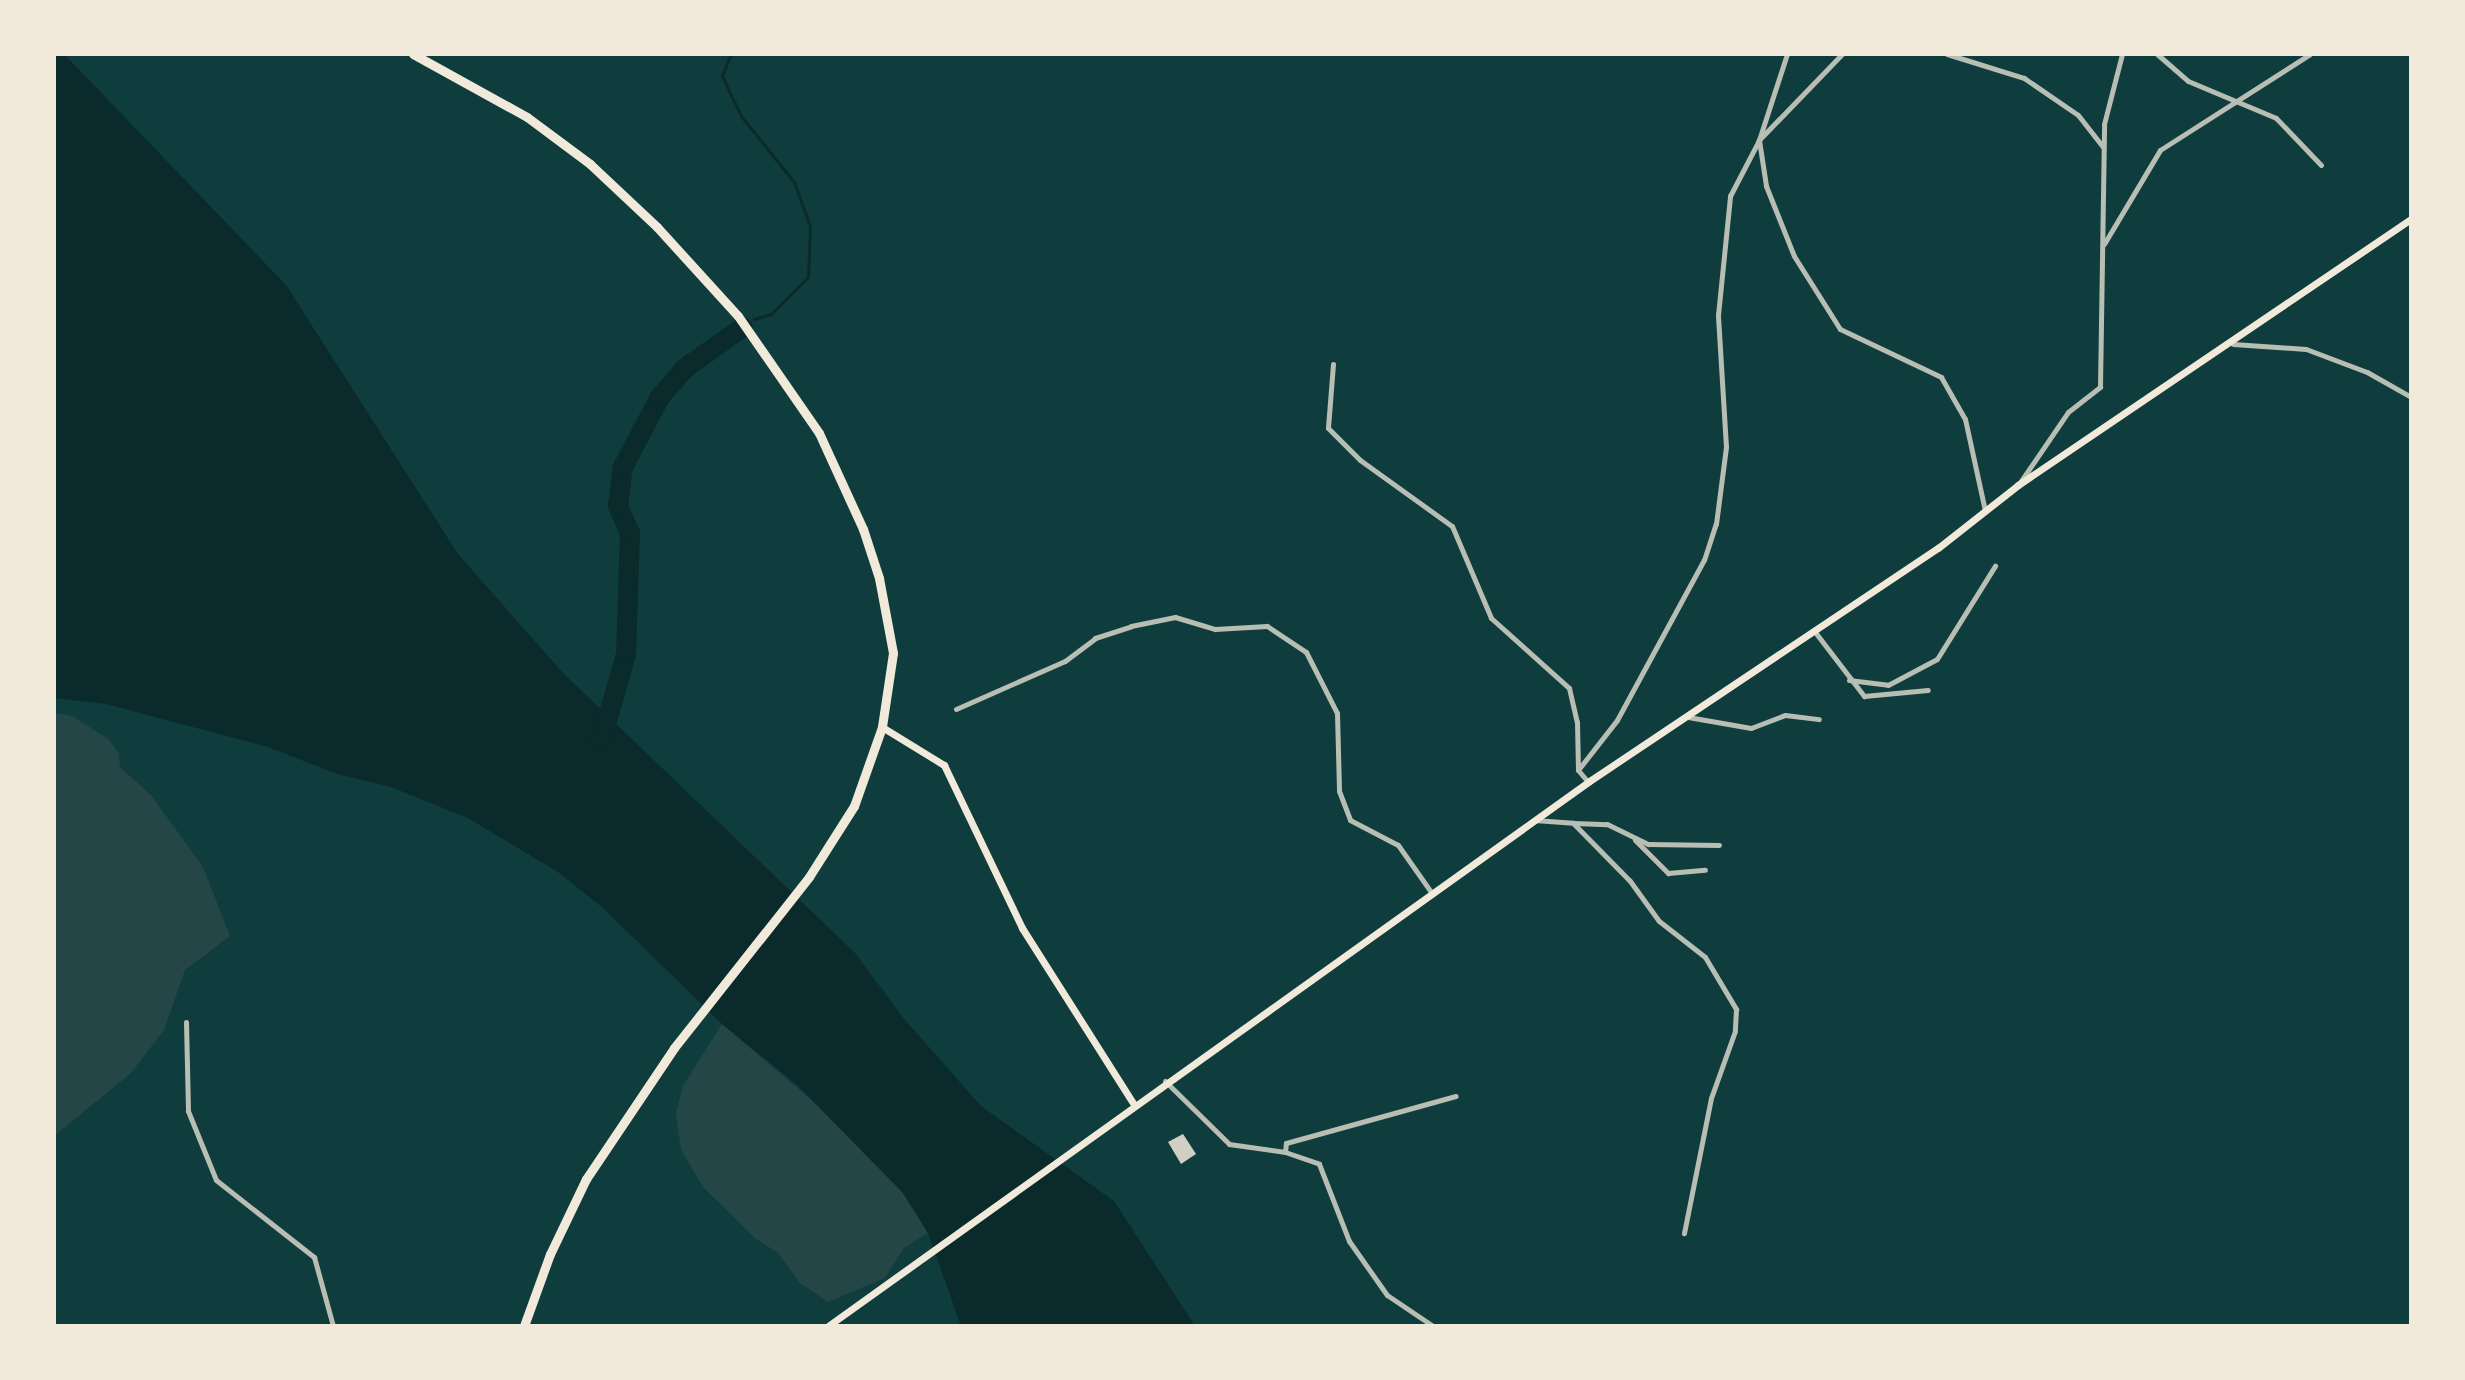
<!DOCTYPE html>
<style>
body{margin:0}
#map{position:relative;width:2465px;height:1380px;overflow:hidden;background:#0f3d3e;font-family:"Crimson Pro",serif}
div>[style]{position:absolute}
.green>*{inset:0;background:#244646}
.water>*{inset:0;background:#0a2a2b}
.stream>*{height:3px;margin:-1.5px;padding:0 1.5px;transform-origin:1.5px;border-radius:1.5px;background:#0a2a2b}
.river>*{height:20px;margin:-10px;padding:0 10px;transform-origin:10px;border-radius:10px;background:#0a2a2b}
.building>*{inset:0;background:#cfcfc3}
.minor>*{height:5px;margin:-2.5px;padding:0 2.5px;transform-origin:2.5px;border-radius:2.5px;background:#b8beb3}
.secondary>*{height:7px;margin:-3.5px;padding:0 3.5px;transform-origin:3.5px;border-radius:3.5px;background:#f1e9da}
.trunk>*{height:9px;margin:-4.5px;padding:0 4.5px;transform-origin:4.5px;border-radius:4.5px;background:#f1e9da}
span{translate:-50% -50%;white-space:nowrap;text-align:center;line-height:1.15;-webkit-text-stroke:8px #f1e9da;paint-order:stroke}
.frame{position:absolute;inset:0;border:56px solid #f1e9da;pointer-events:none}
</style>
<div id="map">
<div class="green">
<div style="clip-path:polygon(54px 713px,72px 716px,107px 738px,119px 753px,120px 767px,151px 795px,203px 867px,230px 936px,185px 970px,164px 1030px,131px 1073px,54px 1136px)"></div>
<div style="clip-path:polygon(722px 1024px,850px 1133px,903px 1193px,928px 1233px,904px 1248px,885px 1278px,828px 1302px,800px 1283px,778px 1253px,756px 1239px,703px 1187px,681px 1150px,676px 1113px,683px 1086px)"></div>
</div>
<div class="water">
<div style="clip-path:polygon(54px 54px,64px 54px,286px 285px,458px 554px,563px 673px,855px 953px,905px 1020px,981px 1106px,1114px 1201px,1195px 1326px,961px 1326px,928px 1233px,903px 1193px,797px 1085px,722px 1024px,603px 908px,558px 872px,468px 818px,391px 787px,337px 774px,268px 747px,106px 704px,54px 698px)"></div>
</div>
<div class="stream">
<div style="left:731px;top:54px;width:23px;rotate:113deg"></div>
<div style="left:722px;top:75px;width:17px;rotate:66deg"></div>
<div style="left:729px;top:91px;width:28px;rotate:64deg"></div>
<div style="left:741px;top:116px;width:85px;rotate:51.2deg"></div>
<div style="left:794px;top:182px;width:47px;rotate:70deg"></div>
<div style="left:810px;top:226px;width:51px;rotate:92.2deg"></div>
<div style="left:808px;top:277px;width:52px;rotate:135deg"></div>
<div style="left:771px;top:314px;width:18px;rotate:164deg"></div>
</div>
<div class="river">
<div style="left:601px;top:742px;width:91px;rotate:-74.1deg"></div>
<div style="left:626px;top:654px;width:121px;rotate:-88.1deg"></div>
<div style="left:630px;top:533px;width:30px;rotate:-114deg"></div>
<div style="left:618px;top:506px;width:39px;rotate:-83deg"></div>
<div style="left:623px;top:467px;width:79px;rotate:-62.1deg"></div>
<div style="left:660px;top:397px;width:37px;rotate:-49deg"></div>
<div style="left:684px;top:369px;width:72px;rotate:-35.4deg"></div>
</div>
<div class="building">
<div style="clip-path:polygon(1183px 1134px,1196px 1154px,1181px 1164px,1168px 1142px)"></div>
</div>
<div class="minor">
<div style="left:1842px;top:54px;width:120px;rotate:134deg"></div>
<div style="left:1759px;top:140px;width:47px;rotate:81.3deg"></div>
<div style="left:1766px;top:186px;width:75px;rotate:68.2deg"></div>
<div style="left:1794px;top:256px;width:86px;rotate:57.8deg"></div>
<div style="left:1840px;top:329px;width:112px;rotate:25.4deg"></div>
<div style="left:1941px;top:377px;width:48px;rotate:60.3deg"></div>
<div style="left:1965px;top:419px;width:94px;rotate:77.7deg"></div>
<div style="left:1947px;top:54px;width:81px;rotate:17.3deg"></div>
<div style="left:2024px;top:78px;width:65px;rotate:34.4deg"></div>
<div style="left:2078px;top:115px;width:41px;rotate:52deg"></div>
<div style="left:2157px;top:54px;width:41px;rotate:41.1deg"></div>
<div style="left:2188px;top:81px;width:95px;rotate:22.8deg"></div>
<div style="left:2276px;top:118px;width:65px;rotate:46.2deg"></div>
<div style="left:2104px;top:244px;width:109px;rotate:-59.2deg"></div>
<div style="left:2160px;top:150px;width:178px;rotate:-32.6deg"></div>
<div style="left:2233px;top:344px;width:73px;rotate:3.9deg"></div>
<div style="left:2306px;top:349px;width:65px;rotate:20.7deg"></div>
<div style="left:2367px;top:372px;width:51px;rotate:29.6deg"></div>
<div style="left:1333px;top:364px;width:64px;rotate:94.5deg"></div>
<div style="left:1328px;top:428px;width:45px;rotate:45deg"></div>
<div style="left:1360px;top:460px;width:113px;rotate:35.7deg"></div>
<div style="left:1452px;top:526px;width:100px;rotate:67deg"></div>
<div style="left:1491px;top:618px;width:105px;rotate:41.9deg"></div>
<div style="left:1569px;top:688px;width:35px;rotate:77deg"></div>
<div style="left:1577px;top:722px;width:48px;rotate:88.8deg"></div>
<div style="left:1578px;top:770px;width:16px;rotate:50deg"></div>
<div style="left:2021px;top:481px;width:83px;rotate:-55.7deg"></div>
<div style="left:2068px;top:412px;width:41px;rotate:-38deg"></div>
<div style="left:2100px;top:387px;width:263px;rotate:-89.1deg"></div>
<div style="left:2104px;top:124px;width:72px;rotate:-75.6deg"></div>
<div style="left:1815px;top:632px;width:81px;rotate:52.6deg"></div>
<div style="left:1864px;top:696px;width:64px;rotate:-5.4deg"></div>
<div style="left:1849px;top:680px;width:39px;rotate:7deg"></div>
<div style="left:1888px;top:685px;width:55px;rotate:-28deg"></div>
<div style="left:1937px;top:659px;width:110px;rotate:-58.1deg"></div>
<div style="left:956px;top:709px;width:119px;rotate:-23.8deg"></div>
<div style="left:1065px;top:661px;width:38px;rotate:-37deg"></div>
<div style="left:1095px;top:638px;width:38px;rotate:-18deg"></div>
<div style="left:1131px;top:626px;width:45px;rotate:-11.6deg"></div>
<div style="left:1175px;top:617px;width:42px;rotate:16.7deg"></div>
<div style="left:1215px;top:629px;width:52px;rotate:-3.3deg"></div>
<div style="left:1267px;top:626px;width:47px;rotate:33.7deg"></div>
<div style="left:1306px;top:652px;width:68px;rotate:63.1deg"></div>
<div style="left:1337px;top:713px;width:78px;rotate:88.5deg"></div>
<div style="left:1339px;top:791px;width:31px;rotate:69deg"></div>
<div style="left:1350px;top:820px;width:54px;rotate:27.5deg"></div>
<div style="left:1398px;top:845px;width:57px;rotate:54.9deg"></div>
<div style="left:1688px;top:717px;width:64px;rotate:9.9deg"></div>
<div style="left:1751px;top:728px;width:36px;rotate:-21deg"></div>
<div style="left:1785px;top:715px;width:34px;rotate:7deg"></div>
<div style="left:1578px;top:770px;width:63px;rotate:-52deg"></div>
<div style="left:1617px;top:720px;width:182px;rotate:-61.5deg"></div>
<div style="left:1704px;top:560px;width:38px;rotate:-72deg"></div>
<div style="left:1716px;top:524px;width:78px;rotate:-82.6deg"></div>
<div style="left:1726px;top:447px;width:132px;rotate:-93.5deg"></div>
<div style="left:1718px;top:315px;width:120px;rotate:-84.2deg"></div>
<div style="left:1730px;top:196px;width:63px;rotate:-62.6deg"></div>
<div style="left:1759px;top:140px;width:90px;rotate:-72deg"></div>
<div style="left:1534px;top:820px;width:39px;rotate:4deg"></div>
<div style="left:1573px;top:823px;width:81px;rotate:45.5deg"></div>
<div style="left:1630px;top:881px;width:49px;rotate:54.1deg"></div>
<div style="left:1659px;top:921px;width:58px;rotate:38deg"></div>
<div style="left:1705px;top:957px;width:61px;rotate:59.2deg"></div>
<div style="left:1736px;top:1009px;width:22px;rotate:93deg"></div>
<div style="left:1735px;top:1031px;width:71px;rotate:109.7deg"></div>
<div style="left:1711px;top:1098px;width:138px;rotate:101.3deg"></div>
<div style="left:1574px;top:823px;width:33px;rotate:2deg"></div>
<div style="left:1607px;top:824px;width:46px;rotate:26deg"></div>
<div style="left:1648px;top:844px;width:71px;rotate:0.8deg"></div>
<div style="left:1635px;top:840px;width:47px;rotate:45deg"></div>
<div style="left:1668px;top:873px;width:37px;rotate:-5deg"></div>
<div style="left:186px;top:1022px;width:89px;rotate:88.7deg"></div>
<div style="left:188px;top:1111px;width:74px;rotate:67.9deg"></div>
<div style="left:216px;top:1180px;width:125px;rotate:38.2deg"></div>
<div style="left:314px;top:1257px;width:72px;rotate:74.6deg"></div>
<div style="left:1165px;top:1081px;width:90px;rotate:44.5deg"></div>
<div style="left:1229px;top:1144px;width:57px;rotate:8.1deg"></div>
<div style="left:1285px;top:1152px;width:36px;rotate:19deg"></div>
<div style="left:1319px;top:1164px;width:83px;rotate:68.7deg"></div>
<div style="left:1349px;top:1241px;width:66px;rotate:54.9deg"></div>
<div style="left:1387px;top:1295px;width:55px;rotate:34deg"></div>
<div style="left:1285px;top:1152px;width:9px;rotate:-84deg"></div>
<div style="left:1286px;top:1143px;width:176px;rotate:-15.5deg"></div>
</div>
<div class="secondary">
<div style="left:882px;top:727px;width:73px;rotate:31.5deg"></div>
<div style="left:944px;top:765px;width:181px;rotate:64.4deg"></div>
<div style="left:1022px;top:928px;width:207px;rotate:57.6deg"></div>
<div style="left:828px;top:1326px;width:935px;rotate:-35.59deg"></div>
<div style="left:1588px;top:782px;width:421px;rotate:-33.8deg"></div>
<div style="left:1938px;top:548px;width:102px;rotate:-38.2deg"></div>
<div style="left:2018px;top:485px;width:475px;rotate:-34.1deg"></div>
</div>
<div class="trunk">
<div style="left:413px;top:54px;width:130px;rotate:28.9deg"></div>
<div style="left:527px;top:117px;width:79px;rotate:36.7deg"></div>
<div style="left:590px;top:164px;width:92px;rotate:43.2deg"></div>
<div style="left:657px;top:227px;width:120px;rotate:47.7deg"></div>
<div style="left:738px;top:316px;width:142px;rotate:55.3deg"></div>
<div style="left:819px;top:433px;width:106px;rotate:65.4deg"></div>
<div style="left:863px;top:529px;width:52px;rotate:71.9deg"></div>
<div style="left:879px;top:578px;width:76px;rotate:79.4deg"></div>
<div style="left:893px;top:653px;width:75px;rotate:98.5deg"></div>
<div style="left:882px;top:727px;width:84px;rotate:109.5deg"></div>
<div style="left:854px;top:806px;width:84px;rotate:122.4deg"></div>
<div style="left:809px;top:877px;width:218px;rotate:128.3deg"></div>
<div style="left:674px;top:1048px;width:158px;rotate:123.9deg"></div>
<div style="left:586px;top:1179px;width:83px;rotate:115.6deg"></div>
<div style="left:550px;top:1254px;width:77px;rotate:109.9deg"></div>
</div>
<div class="frame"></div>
</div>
